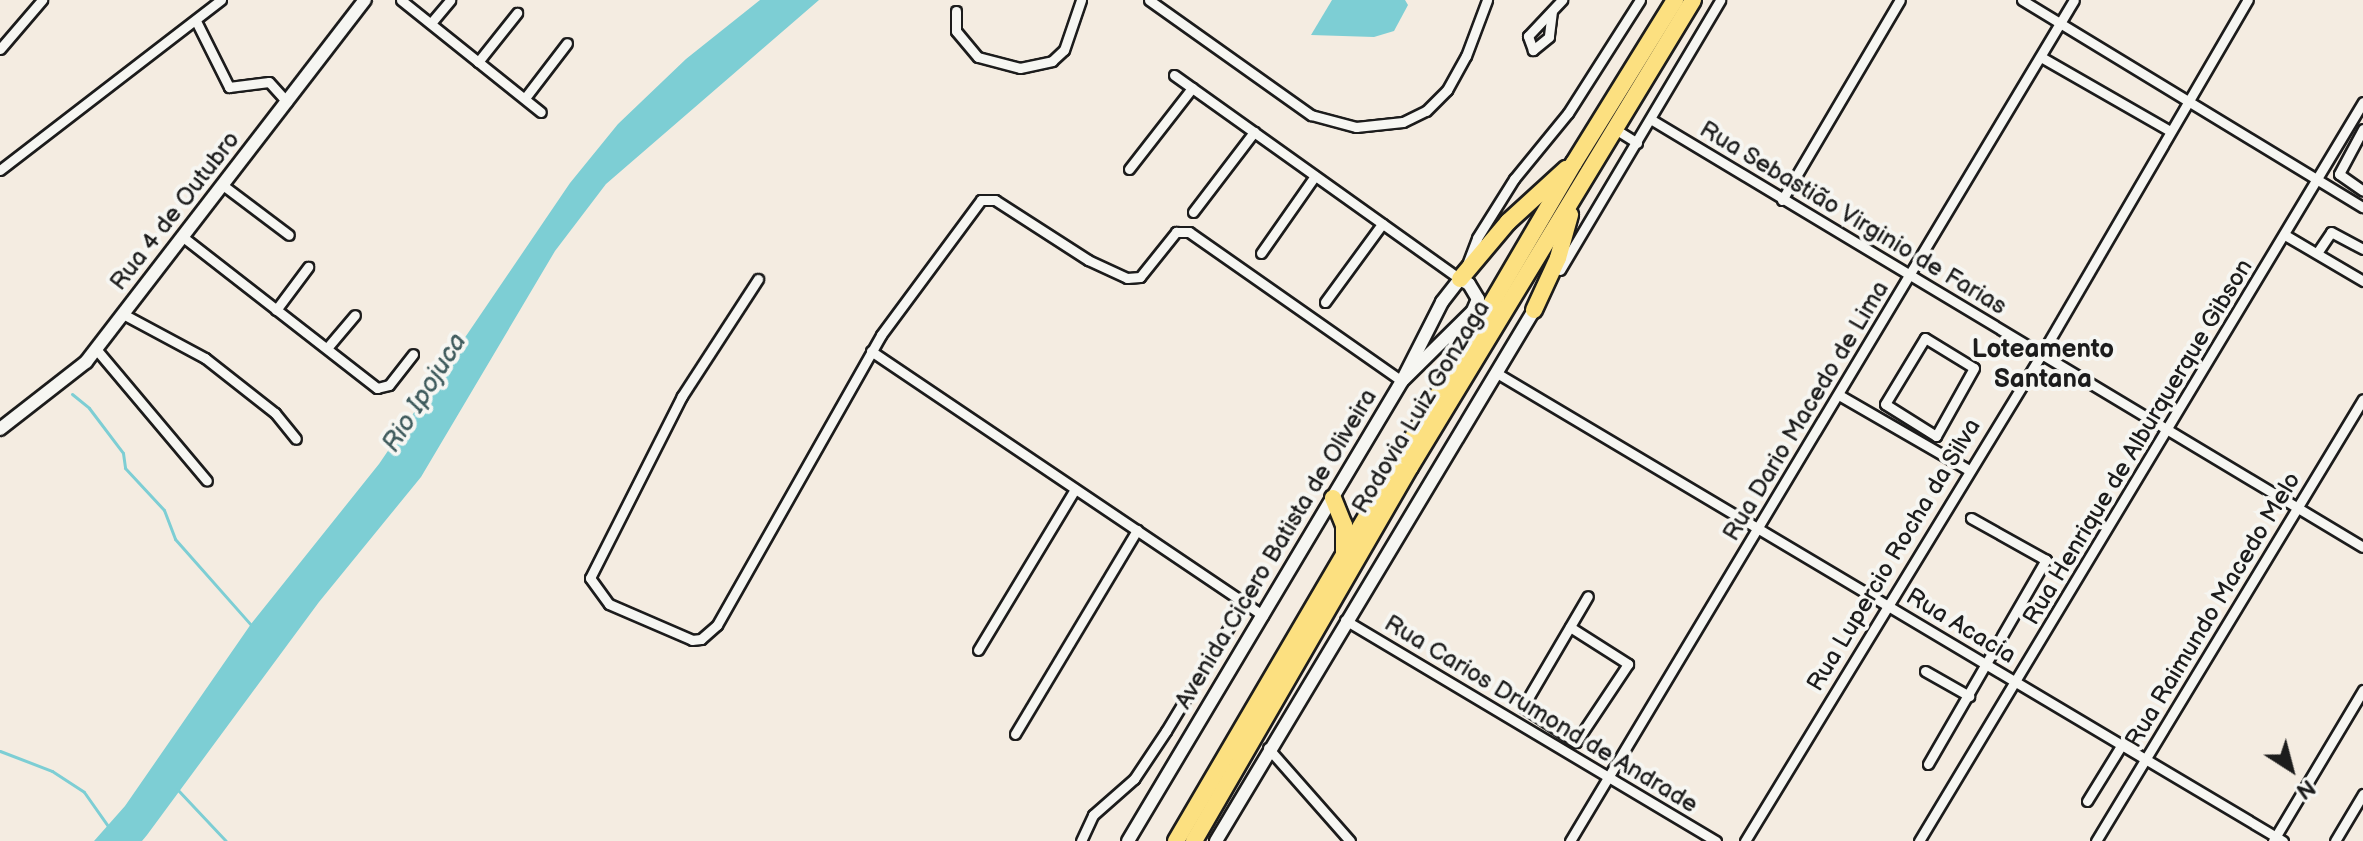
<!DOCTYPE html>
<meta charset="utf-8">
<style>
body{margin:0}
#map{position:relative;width:2363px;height:841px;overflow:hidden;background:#f4ece1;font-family:"Balsamiq Sans",sans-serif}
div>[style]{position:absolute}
.water>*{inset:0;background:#7dced4}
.stream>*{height:3px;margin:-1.5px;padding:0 1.5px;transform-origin:1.5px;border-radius:1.5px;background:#7dced4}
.roads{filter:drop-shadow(2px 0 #1c1c1c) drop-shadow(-2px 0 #1c1c1c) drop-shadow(0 2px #1c1c1c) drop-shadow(0 -2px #1c1c1c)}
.minor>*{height:9px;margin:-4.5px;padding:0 4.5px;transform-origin:4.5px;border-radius:4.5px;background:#f6f6f2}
.secondary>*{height:12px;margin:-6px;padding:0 6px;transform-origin:6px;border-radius:6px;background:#f6f6f2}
.trunk>*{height:16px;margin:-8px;padding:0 8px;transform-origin:8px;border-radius:8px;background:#fce080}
span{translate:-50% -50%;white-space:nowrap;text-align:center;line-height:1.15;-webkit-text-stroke:8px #f6f6f2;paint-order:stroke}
.street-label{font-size:24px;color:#1c1c1c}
.neighbourhood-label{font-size:26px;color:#1c1c1c;font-weight:700}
.water-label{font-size:26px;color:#3e5a5c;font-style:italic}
.north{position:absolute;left:2251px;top:729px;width:80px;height:80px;-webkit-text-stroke:6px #f6f6f2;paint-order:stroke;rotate:144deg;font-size:22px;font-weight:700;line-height:32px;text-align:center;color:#1c1c1c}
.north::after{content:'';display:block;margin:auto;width:28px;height:36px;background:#1c1c1c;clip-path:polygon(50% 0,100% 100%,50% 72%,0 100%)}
</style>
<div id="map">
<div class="water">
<div style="clip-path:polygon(760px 0,819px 0,606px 184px,555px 251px,421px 477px,319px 602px,147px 835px,142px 841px,94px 841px,125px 806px,251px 624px,379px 464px,570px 183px,618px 124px,686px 59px)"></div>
<div style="clip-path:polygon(1332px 0,1405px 0,1408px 5px,1394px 31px,1374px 37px,1311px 35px)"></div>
</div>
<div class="stream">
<div style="left:72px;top:394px;width:22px;rotate:39deg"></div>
<div style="left:89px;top:408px;width:56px;rotate:52.9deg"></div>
<div style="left:123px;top:453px;width:15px;rotate:82deg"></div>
<div style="left:125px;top:468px;width:57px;rotate:47.1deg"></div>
<div style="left:164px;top:510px;width:31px;rotate:69deg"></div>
<div style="left:175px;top:539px;width:116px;rotate:48.5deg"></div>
<div style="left:0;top:751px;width:56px;rotate:21deg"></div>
<div style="left:52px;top:771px;width:38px;rotate:33deg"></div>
<div style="left:84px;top:792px;width:42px;rotate:54.8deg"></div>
<div style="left:177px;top:789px;width:71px;rotate:46.7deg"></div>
</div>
<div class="roads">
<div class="minor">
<div style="left:401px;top:0;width:179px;rotate:38.7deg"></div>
<div style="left:1149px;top:0;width:199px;rotate:35.4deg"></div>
<div style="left:1311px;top:115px;width:47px;rotate:14.9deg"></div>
<div style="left:1356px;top:127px;width:47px;rotate:-6.1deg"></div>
<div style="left:1403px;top:122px;width:25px;rotate:-26deg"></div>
<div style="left:1426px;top:111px;width:30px;rotate:-45deg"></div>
<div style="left:1447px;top:90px;width:39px;rotate:-61deg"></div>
<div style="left:1466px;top:56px;width:60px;rotate:-69.4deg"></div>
<div style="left:2022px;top:0;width:399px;rotate:31.3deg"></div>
<div style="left:956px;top:11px;width:20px;rotate:90deg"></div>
<div style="left:956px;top:31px;width:34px;rotate:50deg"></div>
<div style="left:978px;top:57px;width:43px;rotate:14.7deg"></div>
<div style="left:1020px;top:68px;width:33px;rotate:-12deg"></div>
<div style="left:1052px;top:61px;width:16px;rotate:-43deg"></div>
<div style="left:1064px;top:50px;width:53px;rotate:-71.2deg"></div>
<div style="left:1552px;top:11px;width:26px;rotate:97deg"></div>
<div style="left:1549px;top:37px;width:21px;rotate:141deg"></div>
<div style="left:1533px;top:50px;width:15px;rotate:-110deg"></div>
<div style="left:1528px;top:36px;width:50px;rotate:-46.6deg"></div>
<div style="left:196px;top:21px;width:74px;rotate:63.4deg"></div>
<div style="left:229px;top:87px;width:40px;rotate:-7.1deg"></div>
<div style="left:269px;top:82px;width:27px;rotate:48deg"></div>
<div style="left:431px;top:23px;width:30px;rotate:-50deg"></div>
<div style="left:0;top:49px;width:65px;rotate:-49.4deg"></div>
<div style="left:2041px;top:57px;width:149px;rotate:29.8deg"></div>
<div style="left:478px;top:62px;width:63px;rotate:-51.5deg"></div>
<div style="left:1174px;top:75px;width:351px;rotate:35.5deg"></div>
<div style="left:525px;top:98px;width:69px;rotate:-52.6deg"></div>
<div style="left:1652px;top:120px;width:829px;rotate:30.99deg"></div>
<div style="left:1615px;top:129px;width:26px;rotate:32deg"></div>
<div style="left:2363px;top:129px;width:51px;rotate:118.1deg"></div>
<div style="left:2339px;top:174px;width:29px;rotate:35deg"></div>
<div style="left:1129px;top:169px;width:103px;rotate:-52.1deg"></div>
<div style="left:0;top:170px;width:279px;rotate:-37.6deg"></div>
<div style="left:224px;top:186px;width:81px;rotate:37deg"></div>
<div style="left:1782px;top:200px;width:232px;rotate:-59.5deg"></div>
<div style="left:1193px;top:212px;width:101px;rotate:-52.7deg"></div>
<div style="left:2285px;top:235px;width:91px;rotate:30.5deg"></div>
<div style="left:183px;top:237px;width:246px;rotate:37.9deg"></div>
<div style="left:377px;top:388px;width:12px;rotate:-14deg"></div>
<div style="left:389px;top:385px;width:39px;rotate:-52deg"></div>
<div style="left:1261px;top:253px;width:94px;rotate:-55deg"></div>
<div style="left:2317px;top:253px;width:25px;rotate:-56deg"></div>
<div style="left:2331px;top:232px;width:36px;rotate:28deg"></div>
<div style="left:1466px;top:267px;width:31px;rotate:-69deg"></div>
<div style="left:1477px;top:238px;width:70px;rotate:-57.9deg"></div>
<div style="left:1514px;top:179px;width:85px;rotate:-50.7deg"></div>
<div style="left:1568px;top:113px;width:134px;rotate:-57.5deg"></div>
<div style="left:1560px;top:270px;width:314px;rotate:-59.3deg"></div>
<div style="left:758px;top:279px;width:140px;rotate:123deg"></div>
<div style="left:682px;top:396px;width:204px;rotate:116.8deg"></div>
<div style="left:590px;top:578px;width:32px;rotate:54deg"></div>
<div style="left:609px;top:604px;width:90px;rotate:23.4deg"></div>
<div style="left:692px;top:640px;width:9px;rotate:-6deg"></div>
<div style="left:701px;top:639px;width:21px;rotate:-41deg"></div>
<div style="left:717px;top:625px;width:333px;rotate:-60.5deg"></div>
<div style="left:881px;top:335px;width:168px;rotate:-53.5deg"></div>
<div style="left:981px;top:200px;width:14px"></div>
<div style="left:995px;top:200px;width:111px;rotate:32.8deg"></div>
<div style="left:1088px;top:260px;width:43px;rotate:24.8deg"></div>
<div style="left:1127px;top:278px;width:13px;rotate:-4deg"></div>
<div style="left:1140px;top:277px;width:58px;rotate:-51.3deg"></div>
<div style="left:1176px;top:232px;width:13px"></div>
<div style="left:1189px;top:232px;width:260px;rotate:35deg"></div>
<div style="left:1325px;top:302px;width:97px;rotate:-53.8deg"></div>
<div style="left:276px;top:310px;width:54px;rotate:-53.3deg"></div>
<div style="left:123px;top:314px;width:93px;rotate:28.2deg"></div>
<div style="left:205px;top:358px;width:89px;rotate:38.2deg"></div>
<div style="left:275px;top:413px;width:33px;rotate:51deg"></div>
<div style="left:1925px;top:338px;width:57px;rotate:31.5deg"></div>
<div style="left:1974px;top:368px;width:78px;rotate:119.2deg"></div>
<div style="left:1936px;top:436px;width:60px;rotate:-147.9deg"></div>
<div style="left:1885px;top:404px;width:77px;rotate:-58.8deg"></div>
<div style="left:327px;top:348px;width:43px;rotate:-49.7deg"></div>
<div style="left:96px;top:349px;width:172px;rotate:49.9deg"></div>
<div style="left:871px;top:351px;width:473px;rotate:34deg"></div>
<div style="left:1495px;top:372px;width:917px;rotate:30.76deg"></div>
<div style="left:1839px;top:395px;width:150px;rotate:30deg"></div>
<div style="left:1345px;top:620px;width:432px;rotate:30.8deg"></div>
<div style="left:1570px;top:627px;width:69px;rotate:32.5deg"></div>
<div style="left:1628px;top:664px;width:94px;rotate:123.7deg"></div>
<div style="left:1576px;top:742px;width:64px;rotate:-146.6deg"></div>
<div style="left:1523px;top:707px;width:2px;rotate:-63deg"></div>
<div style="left:1524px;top:705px;width:126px;rotate:-59.6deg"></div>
<div style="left:978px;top:650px;width:188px;rotate:-58.9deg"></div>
<div style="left:1925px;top:671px;width:51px;rotate:29.6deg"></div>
<div style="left:1015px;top:734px;width:238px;rotate:-59.1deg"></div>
<div style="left:1268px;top:748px;width:124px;rotate:48.6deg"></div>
<div style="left:1928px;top:764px;width:236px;rotate:-60deg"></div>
<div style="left:2046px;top:560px;width:86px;rotate:-150.8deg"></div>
<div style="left:2087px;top:801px;width:65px;rotate:-58.3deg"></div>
<div style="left:1081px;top:841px;width:29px;rotate:-65deg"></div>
<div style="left:1093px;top:815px;width:55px;rotate:-41.3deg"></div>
<div style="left:1134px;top:779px;width:58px;rotate:-56.3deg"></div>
<div style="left:1166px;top:731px;width:151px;rotate:-58.8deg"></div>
<div style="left:1570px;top:841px;width:980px;rotate:-59.07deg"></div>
<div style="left:1745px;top:841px;width:569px;rotate:-58.66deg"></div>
<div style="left:2041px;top:355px;width:411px;rotate:-59.8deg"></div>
<div style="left:1919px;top:841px;width:862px;rotate:-59deg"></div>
<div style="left:2096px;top:841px;width:516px;rotate:-58.86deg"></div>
<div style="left:2273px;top:841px;width:176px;rotate:-59.2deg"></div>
<div style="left:2335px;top:841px;width:55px;rotate:-59.2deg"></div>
</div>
<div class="secondary">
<div style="left:0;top:429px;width:109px;rotate:-37.9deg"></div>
<div style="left:86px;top:362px;width:457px;rotate:-52.4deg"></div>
<div style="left:1128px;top:841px;width:535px;rotate:-59.22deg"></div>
<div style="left:1402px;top:381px;width:89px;rotate:-63.1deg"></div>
<div style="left:1442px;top:302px;width:29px;rotate:-52deg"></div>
<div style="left:1460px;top:279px;width:10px;rotate:29deg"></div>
<div style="left:1469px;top:284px;width:17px;rotate:59deg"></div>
<div style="left:1478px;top:299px;width:13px;rotate:113deg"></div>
<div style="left:1473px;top:311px;width:100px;rotate:135.4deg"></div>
<div style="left:1216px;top:841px;width:619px;rotate:-59.08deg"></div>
</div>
<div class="trunk">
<div style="left:1460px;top:279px;width:75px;rotate:-49.9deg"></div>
<div style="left:1508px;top:222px;width:79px;rotate:-42.4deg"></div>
<div style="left:1534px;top:310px;width:57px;rotate:-65.2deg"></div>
<div style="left:1558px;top:258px;width:45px;rotate:-74.4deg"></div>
<div style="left:1333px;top:498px;width:29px;rotate:68deg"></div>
<div style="left:1344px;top:525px;width:28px;rotate:90deg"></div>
<div style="left:1176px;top:841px;width:786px;rotate:-59.59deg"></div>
<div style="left:1574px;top:163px;width:192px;rotate:-58.2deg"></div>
<div style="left:1194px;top:841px;width:432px;rotate:-60deg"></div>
<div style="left:1410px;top:467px;width:546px;rotate:-58.78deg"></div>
</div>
</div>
<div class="street-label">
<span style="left:175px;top:211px;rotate:-52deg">Rua 4 de Outubro</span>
<span style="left:1853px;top:218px;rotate:31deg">Rua Sebastião Virginio de Farias</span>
<span style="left:1421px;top:407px;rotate:-59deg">Rodovia Luiz Gonzaga</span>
<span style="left:1806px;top:411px;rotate:-59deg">Rua Dario Macedo de Lima</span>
<span style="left:2138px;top:442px;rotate:-59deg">Rua Henrique de Alburquerque Gibson</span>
<span style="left:1276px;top:549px;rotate:-59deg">Avenida Cicero Batista de Oliveira</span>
<span style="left:1894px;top:555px;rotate:-59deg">Rua Lupercio Rocha da Silva</span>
<span style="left:2213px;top:610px;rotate:-59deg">Rua Raimundo Macedo Melo</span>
<span style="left:1961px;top:626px;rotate:31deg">Rua Acacia</span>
<span style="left:1541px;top:714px;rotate:31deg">Rua Carios Drumond de Andrade</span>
</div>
<div class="neighbourhood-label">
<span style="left:2043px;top:365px">Loteamento<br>Santana</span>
</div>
<div class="water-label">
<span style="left:425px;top:393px;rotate:-58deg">Rio Ipojuca</span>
</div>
<div class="north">N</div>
</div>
